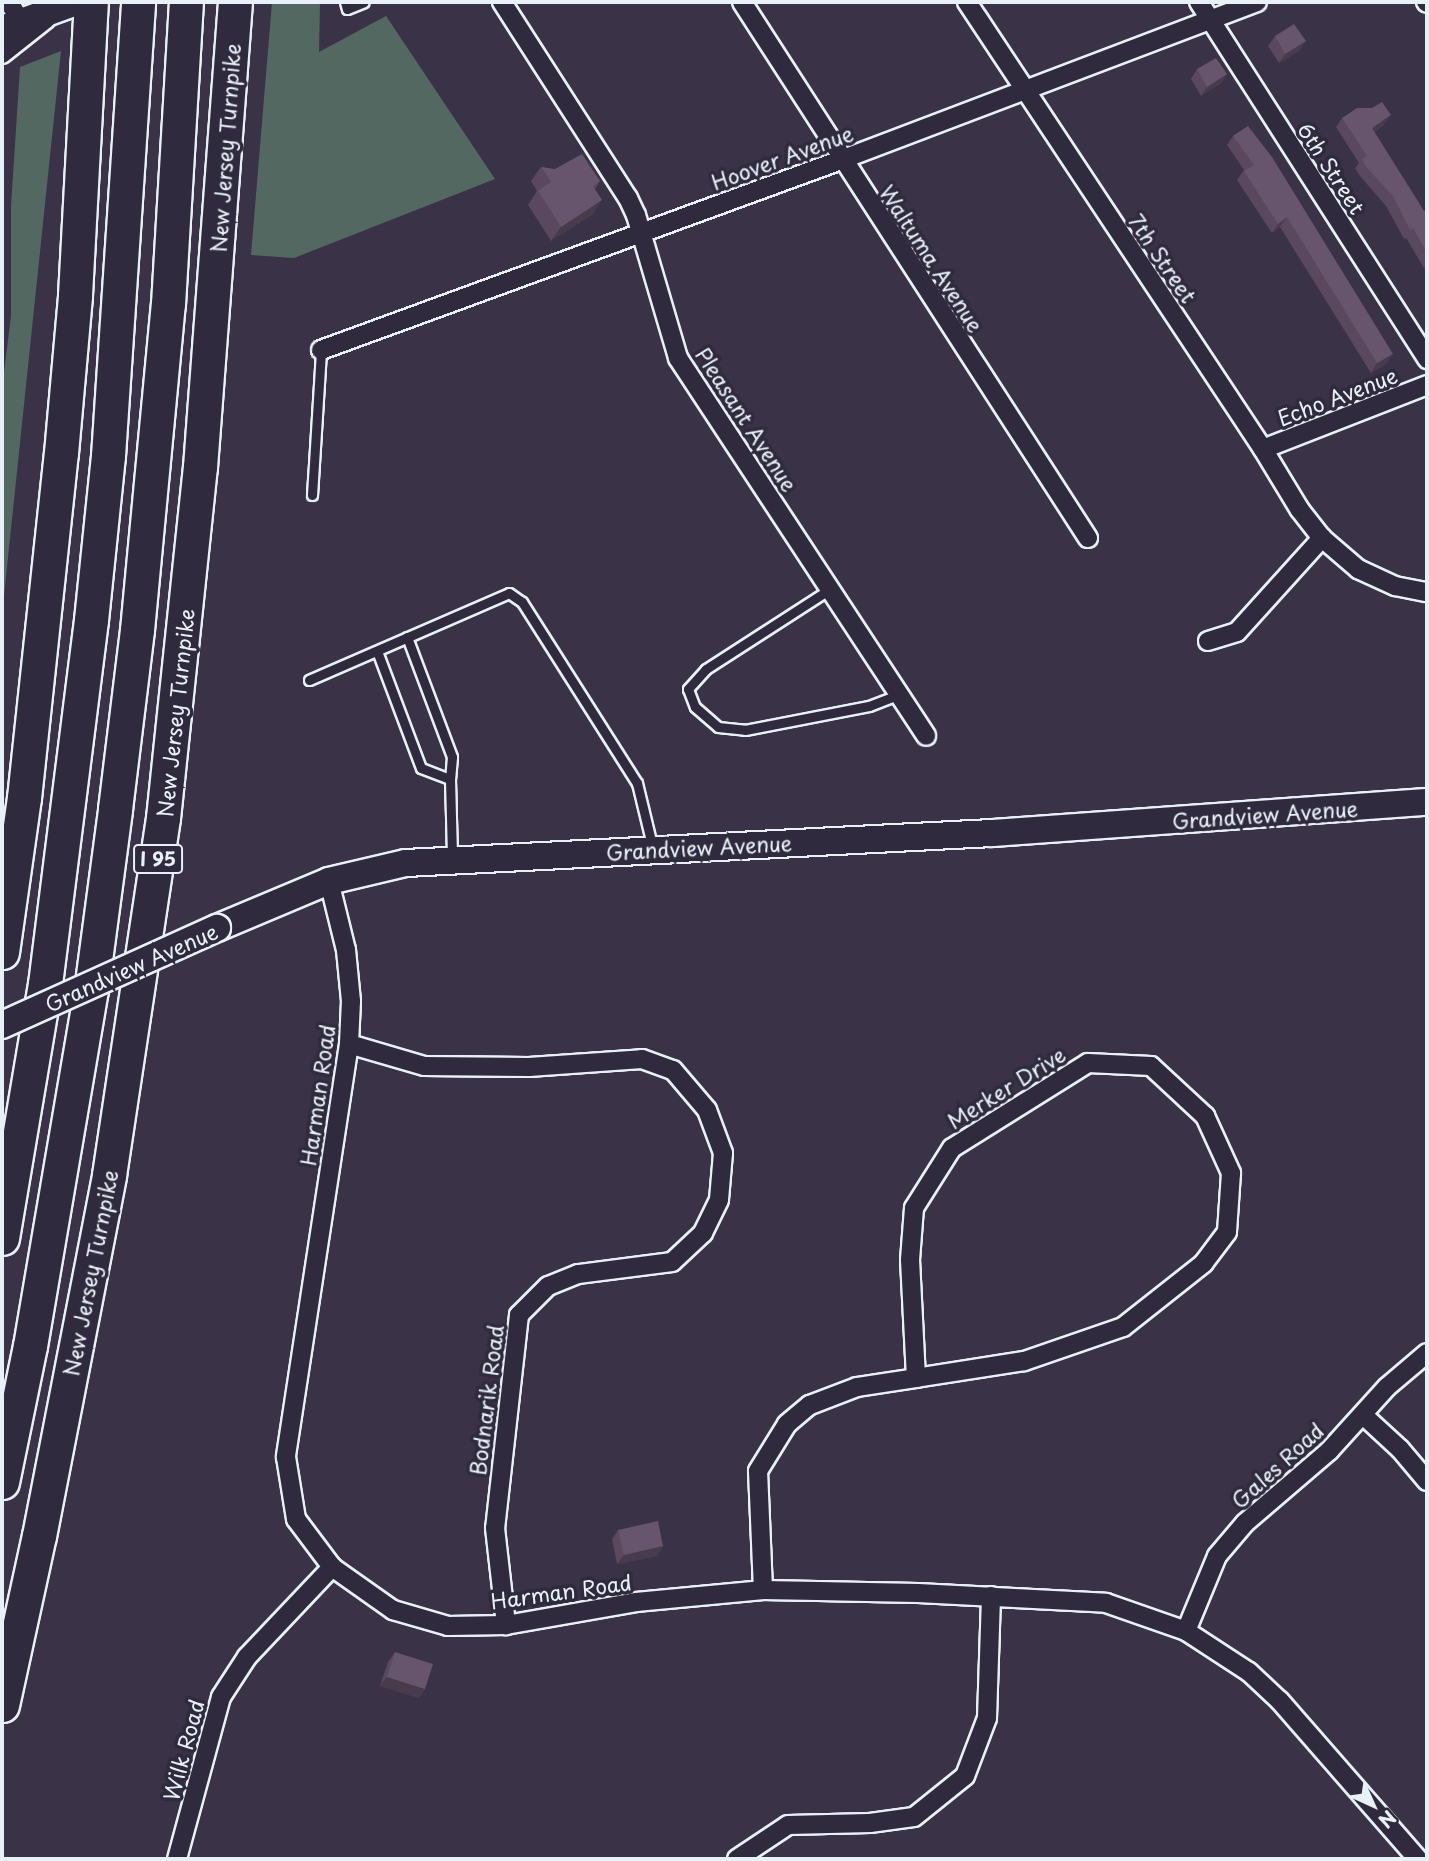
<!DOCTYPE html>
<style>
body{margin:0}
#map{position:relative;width:1429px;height:1861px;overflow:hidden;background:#3a3247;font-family:"Playpen Sans",sans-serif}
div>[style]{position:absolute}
.green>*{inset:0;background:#546862}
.roads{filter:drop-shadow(2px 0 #e8f1f8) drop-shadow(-2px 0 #e8f1f8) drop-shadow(0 2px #e8f1f8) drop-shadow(0 -2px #e8f1f8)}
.lane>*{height:9px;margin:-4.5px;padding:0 4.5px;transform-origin:4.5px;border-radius:4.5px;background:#2f2a3d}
.street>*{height:18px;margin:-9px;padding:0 9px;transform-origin:9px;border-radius:9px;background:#2f2a3d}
.secondary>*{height:26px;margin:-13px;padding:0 13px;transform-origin:13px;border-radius:13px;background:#2f2a3d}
.highway>*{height:33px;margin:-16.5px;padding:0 16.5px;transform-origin:16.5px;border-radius:16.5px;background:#2f2a3d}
.bridges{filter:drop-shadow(2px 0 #e8f1f8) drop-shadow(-2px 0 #e8f1f8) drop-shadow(0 2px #e8f1f8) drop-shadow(0 -2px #e8f1f8)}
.secondary-bridge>*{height:26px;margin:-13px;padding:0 13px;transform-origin:13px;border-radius:13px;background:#2f2a3d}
.wall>*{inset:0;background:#59485e}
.shaded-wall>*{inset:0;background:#483b4c}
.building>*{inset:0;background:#67546d}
span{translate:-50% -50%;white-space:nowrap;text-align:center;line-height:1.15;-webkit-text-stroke:7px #2f2a3d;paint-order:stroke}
.shield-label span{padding:2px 5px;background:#2f2a3d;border:2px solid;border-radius:5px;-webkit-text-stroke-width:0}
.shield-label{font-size:19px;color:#e8f1f8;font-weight:700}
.street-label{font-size:21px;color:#e8f1f8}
.frame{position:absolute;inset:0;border:4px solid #e8f1f8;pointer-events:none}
.north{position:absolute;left:1338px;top:1770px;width:70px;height:70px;-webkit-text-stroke:5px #2f2a3d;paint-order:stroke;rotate:135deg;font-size:19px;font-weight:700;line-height:28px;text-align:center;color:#e8f1f8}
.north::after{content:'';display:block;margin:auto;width:24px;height:32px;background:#e8f1f8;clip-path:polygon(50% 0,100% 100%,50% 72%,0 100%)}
</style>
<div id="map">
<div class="green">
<div style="clip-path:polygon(272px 2px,320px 2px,319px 52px,386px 16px,495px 179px,294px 258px,251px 255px)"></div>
<div style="clip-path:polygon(61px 51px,2px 615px,2px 388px,11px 316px,11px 206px,20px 67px)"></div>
</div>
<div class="roads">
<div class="lane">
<div style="left:345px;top:2px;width:7px;rotate:74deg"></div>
<div style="left:347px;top:9px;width:18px;rotate:-22deg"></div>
<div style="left:312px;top:495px;width:145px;rotate:-86.4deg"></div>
<div style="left:830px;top:589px;width:148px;rotate:147.2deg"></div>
<div style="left:706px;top:669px;width:27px;rotate:132deg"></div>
<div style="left:688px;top:689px;width:19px;rotate:69deg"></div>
<div style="left:695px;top:707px;width:30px;rotate:41deg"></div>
<div style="left:718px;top:727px;width:27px;rotate:6deg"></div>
<div style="left:745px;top:730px;width:126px;rotate:-11deg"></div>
<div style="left:869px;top:706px;width:33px;rotate:-21deg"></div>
<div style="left:407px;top:637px;width:128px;rotate:69.4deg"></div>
<div style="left:452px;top:757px;width:22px;rotate:95deg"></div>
<div style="left:450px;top:779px;width:79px;rotate:88.5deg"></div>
<div style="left:377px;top:651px;width:125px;rotate:69.4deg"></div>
<div style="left:421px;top:768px;width:31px;rotate:21deg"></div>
<div style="left:309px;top:680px;width:218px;rotate:-23.5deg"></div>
<div style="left:509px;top:593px;width:16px;rotate:35deg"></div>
<div style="left:522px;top:602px;width:214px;rotate:57.6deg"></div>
<div style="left:637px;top:783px;width:68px;rotate:76.4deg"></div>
</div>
<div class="street">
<div style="left:9px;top:2px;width:23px;rotate:59deg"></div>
<div style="left:502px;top:2px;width:233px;rotate:57.3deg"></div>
<div style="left:628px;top:198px;width:19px;rotate:65deg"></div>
<div style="left:636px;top:215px;width:149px;rotate:73.6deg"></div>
<div style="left:678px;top:358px;width:452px;rotate:56.7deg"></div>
<div style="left:742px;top:2px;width:638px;rotate:57.16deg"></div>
<div style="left:967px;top:2px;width:536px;rotate:56.49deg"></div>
<div style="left:1263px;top:449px;width:71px;rotate:58.8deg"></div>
<div style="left:1300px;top:510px;width:36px;rotate:52deg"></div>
<div style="left:1322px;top:538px;width:48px;rotate:40.7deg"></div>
<div style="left:1358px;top:569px;width:41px;rotate:24.7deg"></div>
<div style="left:1395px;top:586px;width:33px;rotate:11deg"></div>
<div style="left:1199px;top:2px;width:424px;rotate:57.4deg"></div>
<div style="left:1426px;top:2px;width:1px;rotate:45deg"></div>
<div style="left:2px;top:54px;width:56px;rotate:-38.5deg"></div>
<div style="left:321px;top:350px;width:554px;rotate:-20.07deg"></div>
<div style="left:841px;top:160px;width:445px;rotate:-20.8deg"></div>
<div style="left:1263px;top:449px;width:176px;rotate:-21.3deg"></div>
<div style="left:1208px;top:641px;width:30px;rotate:-17deg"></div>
<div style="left:1237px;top:632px;width:127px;rotate:-47.9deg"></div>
<div style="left:329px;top:881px;width:71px;rotate:76.2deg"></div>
<div style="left:346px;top:950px;width:51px;rotate:84.4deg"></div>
<div style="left:351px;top:1001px;width:43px;rotate:92.7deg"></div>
<div style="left:349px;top:1044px;width:418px;rotate:98.7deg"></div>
<div style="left:286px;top:1457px;width:63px;rotate:80.8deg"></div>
<div style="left:296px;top:1519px;width:60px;rotate:53.1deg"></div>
<div style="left:332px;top:1567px;width:75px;rotate:35.2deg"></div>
<div style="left:393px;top:1610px;width:57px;rotate:16.2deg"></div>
<div style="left:448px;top:1626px;width:58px;rotate:-1deg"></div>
<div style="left:506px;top:1625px;width:132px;rotate:-10deg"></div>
<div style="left:636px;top:1602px;width:128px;rotate:-5.4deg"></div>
<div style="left:763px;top:1590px;width:155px;rotate:1.1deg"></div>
<div style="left:918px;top:1593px;width:188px;rotate:3deg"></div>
<div style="left:1106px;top:1603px;width:85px;rotate:19.3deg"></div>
<div style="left:1186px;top:1631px;width:75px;rotate:33.1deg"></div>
<div style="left:1249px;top:1672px;width:42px;rotate:43.1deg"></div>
<div style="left:1280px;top:1701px;width:210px;rotate:48.9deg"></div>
<div style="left:349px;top:1044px;width:78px;rotate:16.3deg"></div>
<div style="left:424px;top:1066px;width:105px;rotate:0.5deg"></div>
<div style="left:529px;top:1067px;width:113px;rotate:-4deg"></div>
<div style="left:642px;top:1059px;width:33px;rotate:20deg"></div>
<div style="left:673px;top:1070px;width:52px;rotate:49.6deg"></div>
<div style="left:707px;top:1110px;width:46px;rotate:69.6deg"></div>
<div style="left:723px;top:1153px;width:47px;rotate:94.9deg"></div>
<div style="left:719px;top:1200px;width:37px;rotate:116deg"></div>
<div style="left:703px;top:1233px;width:42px;rotate:136.9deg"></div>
<div style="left:672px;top:1262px;width:95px;rotate:172.7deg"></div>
<div style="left:578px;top:1274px;width:32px;rotate:158deg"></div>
<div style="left:548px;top:1286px;width:41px;rotate:135deg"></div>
<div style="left:519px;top:1315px;width:214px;rotate:96.4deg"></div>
<div style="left:495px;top:1528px;width:98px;rotate:83.5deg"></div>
<div style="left:1088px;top:1063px;width:63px;rotate:2.7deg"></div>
<div style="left:1151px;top:1066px;width:74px;rotate:42.8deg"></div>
<div style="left:1205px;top:1116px;width:63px;rotate:65.5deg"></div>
<div style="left:1231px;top:1173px;width:59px;rotate:93.9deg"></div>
<div style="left:1227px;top:1232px;width:39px;rotate:127deg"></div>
<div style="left:1204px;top:1263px;width:103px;rotate:141.7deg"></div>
<div style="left:1123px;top:1327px;width:105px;rotate:161deg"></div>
<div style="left:1024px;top:1361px;width:109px;rotate:171.1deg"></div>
<div style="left:916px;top:1378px;width:118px;rotate:-92.9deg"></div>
<div style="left:910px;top:1260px;width:52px;rotate:-85.6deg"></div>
<div style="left:914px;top:1208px;width:71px;rotate:-57.7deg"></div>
<div style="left:952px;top:1148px;width:160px;rotate:-32deg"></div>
<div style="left:1363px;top:1415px;width:50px;rotate:42.6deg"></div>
<div style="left:1400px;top:1449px;width:42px;rotate:49.8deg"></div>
<div style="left:763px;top:1590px;width:119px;rotate:-92.4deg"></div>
<div style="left:758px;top:1471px;width:55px;rotate:-58.3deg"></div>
<div style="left:787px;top:1424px;width:30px;rotate:-40deg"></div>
<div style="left:810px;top:1405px;width:50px;rotate:-21deg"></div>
<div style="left:857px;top:1387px;width:60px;rotate:-8.7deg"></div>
<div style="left:1186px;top:1631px;width:81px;rotate:-67.5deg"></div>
<div style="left:1217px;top:1556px;width:43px;rotate:-49.7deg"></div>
<div style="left:1245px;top:1523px;width:111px;rotate:-40.6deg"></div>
<div style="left:1329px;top:1451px;width:86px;rotate:-47.8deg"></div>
<div style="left:1387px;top:1387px;width:52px;rotate:-40.4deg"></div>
<div style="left:177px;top:1859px;width:168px;rotate:-74.8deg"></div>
<div style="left:221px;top:1697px;width:48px;rotate:-57deg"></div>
<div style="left:247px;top:1657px;width:124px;rotate:-46.6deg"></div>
<div style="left:737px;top:1859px;width:61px;rotate:-33.7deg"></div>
<div style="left:788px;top:1825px;width:82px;rotate:-1.4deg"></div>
<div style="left:870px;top:1823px;width:44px;rotate:-7.8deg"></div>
<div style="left:914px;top:1817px;width:65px;rotate:-38.8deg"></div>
<div style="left:965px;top:1776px;width:62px;rotate:-69.2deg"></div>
<div style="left:987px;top:1718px;width:122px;rotate:-88.1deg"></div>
</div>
<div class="secondary">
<div style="left:2px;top:29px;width:79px;rotate:-20deg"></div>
<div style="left:217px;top:928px;width:121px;rotate:-22.8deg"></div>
<div style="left:329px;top:881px;width:79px;rotate:-13.2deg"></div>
<div style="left:406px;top:863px;width:587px;rotate:-2.93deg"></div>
<div style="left:992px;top:833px;width:436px;rotate:-4.1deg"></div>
</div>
<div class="highway">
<div style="left:2px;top:952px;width:156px;rotate:-81.9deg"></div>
<div style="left:24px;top:798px;width:347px;rotate:-83.9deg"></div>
<div style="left:61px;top:453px;width:159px;rotate:-84.9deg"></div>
<div style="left:75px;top:295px;width:293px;rotate:-86.9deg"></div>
<div style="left:2px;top:1238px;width:258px;rotate:-80.4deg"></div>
<div style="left:45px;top:984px;width:367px;rotate:-82.8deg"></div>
<div style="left:91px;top:620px;width:165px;rotate:-84.1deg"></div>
<div style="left:108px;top:456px;width:455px;rotate:-86.2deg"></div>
<div style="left:2px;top:1482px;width:139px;rotate:-78.4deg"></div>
<div style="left:30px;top:1346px;width:361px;rotate:-80.3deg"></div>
<div style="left:91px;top:990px;width:183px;rotate:-82.4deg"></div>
<div style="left:115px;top:809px;width:180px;rotate:-83deg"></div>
<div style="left:137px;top:630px;width:327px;rotate:-84.6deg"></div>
<div style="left:168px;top:304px;width:303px;rotate:-86.6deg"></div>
<div style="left:2px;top:1705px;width:173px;rotate:-77.7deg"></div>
<div style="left:39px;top:1536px;width:368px;rotate:-79deg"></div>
<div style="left:109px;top:1175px;width:361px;rotate:-81.4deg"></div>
<div style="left:163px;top:818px;width:353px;rotate:-84deg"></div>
<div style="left:200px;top:467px;width:466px;rotate:-85.7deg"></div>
</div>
</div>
<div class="bridges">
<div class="secondary-bridge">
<div style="left:2px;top:1025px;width:236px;rotate:-24.3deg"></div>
</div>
</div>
<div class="wall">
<div style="clip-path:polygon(1275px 36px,1306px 41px,1299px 51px,1279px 63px,1268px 46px)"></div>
<div style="clip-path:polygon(1197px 69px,1227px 74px,1221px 83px,1201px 96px,1191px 79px)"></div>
<div style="clip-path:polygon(1372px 108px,1384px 125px,1374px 132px,1424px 211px,1427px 210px,1427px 273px,1406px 238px,1404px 239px,1386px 206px,1360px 176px,1355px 168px,1359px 163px,1336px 127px,1342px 118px)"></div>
<div style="clip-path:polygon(1248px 126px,1387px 363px,1371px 373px,1280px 227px,1272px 233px,1237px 180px,1244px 170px,1227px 145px,1233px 136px)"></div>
<div style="clip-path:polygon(541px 167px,600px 181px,595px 189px,593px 214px,551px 241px,528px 205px,537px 191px,531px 181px)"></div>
<div style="clip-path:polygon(618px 1530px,663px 1546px,657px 1556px,617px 1564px,612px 1539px)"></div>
<div style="clip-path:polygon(395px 1652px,425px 1689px,419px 1698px,380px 1686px,388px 1662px)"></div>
</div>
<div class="shaded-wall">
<div style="clip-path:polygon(1306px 41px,1299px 51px,1279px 63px,1285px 54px)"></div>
<div style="clip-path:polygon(1227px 74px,1221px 83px,1201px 96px,1207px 87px)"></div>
<div style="clip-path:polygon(1391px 115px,1384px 125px,1365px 138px,1372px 128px)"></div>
<div style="clip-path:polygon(602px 200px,593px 214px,551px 241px,561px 227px)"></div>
<div style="clip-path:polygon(1287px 217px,1280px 227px,1272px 233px,1278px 224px)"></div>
<div style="clip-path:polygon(1393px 354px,1387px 363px,1371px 373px,1377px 363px)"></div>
<div style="clip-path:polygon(663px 1546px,657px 1556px,617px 1564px,624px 1555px)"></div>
<div style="clip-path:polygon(387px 1677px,425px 1689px,419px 1698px,380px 1686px)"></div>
</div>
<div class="building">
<div style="clip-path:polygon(1294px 24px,1306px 41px,1285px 54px,1275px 36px)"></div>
<div style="clip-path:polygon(1216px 58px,1227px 74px,1207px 87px,1197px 69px)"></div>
<div style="clip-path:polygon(1382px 102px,1391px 115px,1372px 128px,1424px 211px,1427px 210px,1427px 253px,1413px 228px,1410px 230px,1393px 196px,1366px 167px,1362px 159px,1367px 156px,1342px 118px,1357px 108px,1372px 108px)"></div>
<div style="clip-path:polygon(1248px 126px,1272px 157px,1393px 354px,1377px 363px,1287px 217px,1278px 224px,1244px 171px,1254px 165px,1233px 136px)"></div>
<div style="clip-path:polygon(582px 154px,600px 181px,593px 186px,602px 200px,561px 227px,538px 191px,551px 182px,541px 167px,555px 169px)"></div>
<div style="clip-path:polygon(658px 1521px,663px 1546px,624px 1555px,618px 1530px)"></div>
<div style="clip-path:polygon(395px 1652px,433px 1664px,425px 1689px,387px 1677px)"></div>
</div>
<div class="shield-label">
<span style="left:158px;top:859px">I 95</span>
</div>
<div class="street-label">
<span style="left:225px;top:148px;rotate:-86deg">New Jersey Turnpike</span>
<span style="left:782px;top:157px;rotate:-20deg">Hoover Avenue</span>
<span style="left:1332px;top:168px;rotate:57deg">6th Street</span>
<span style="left:932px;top:258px;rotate:57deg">Waltuma Avenue</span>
<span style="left:1163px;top:258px;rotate:56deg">7th Street</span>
<span style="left:1337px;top:396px;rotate:-21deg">Echo Avenue</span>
<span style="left:747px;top:419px;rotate:57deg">Pleasant Avenue</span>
<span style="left:175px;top:713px;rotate:-84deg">New Jersey Turnpike</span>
<span style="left:1265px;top:814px;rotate:-4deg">Grandview Avenue</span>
<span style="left:699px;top:847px;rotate:-3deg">Grandview Avenue</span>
<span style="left:131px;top:967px;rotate:-24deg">Grandview Avenue</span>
<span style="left:1006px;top:1087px;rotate:-32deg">Merker Drive</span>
<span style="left:317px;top:1095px;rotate:-82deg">Harman Road</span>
<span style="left:90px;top:1273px;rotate:-79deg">New Jersey Turnpike</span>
<span style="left:486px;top:1400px;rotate:-83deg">Bodnarik Road</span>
<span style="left:1277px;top:1465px;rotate:-42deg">Gales Road</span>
<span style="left:561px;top:1591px;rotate:-8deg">Harman Road</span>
<span style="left:183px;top:1750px;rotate:-75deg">Wilk Road</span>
</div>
<div class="frame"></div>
<div class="north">N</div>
</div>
